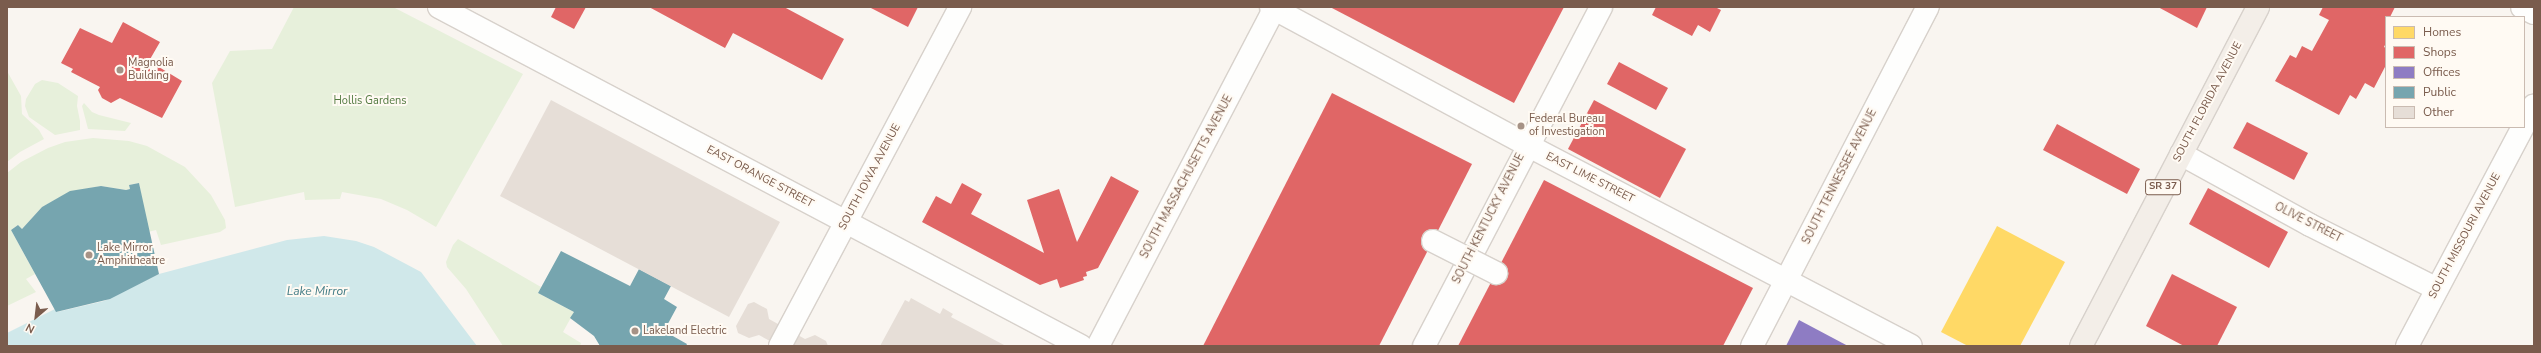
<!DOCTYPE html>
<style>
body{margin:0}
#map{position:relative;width:2541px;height:353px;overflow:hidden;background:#f9f5f0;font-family:"Nunito Sans",sans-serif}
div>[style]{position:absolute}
.green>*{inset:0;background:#e7f0db}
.water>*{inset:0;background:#d0e8ea}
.homes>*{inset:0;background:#ffd966}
.shops>*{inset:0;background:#e06666}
.offices>*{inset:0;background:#8e7cc3}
.public>*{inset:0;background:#76a5af}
.building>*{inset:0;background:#e6ded7}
.roads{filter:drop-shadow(1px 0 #d7d1cb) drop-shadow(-1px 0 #d7d1cb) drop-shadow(0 1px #d7d1cb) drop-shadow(0 -1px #d7d1cb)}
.minor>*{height:22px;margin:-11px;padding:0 11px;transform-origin:11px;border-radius:11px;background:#fefefd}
.major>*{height:22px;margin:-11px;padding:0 11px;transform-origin:11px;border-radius:11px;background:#f3eee8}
.bridges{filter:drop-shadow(1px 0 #d7d1cb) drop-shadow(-1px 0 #d7d1cb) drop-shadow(0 1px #d7d1cb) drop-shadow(0 -1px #d7d1cb)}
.minor-bridge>*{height:22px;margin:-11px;padding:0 11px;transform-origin:11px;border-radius:11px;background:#fefefd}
.dots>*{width:11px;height:11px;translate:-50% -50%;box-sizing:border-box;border:2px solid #fffaf3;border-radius:50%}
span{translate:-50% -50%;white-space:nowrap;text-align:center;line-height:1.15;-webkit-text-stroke:4px #fffaf3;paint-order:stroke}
.shield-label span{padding:1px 3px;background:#fffaf3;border:1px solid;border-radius:3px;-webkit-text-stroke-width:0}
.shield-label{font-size:10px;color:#7a5c4d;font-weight:700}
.poi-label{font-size:11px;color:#7a5c4d}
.left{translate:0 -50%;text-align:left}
.park-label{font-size:11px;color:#537a41}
.street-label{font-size:11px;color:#7a5c4d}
.water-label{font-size:12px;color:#437c86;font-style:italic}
.frame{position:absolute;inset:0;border:8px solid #7a5c4d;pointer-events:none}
.legend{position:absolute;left:2385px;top:16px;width:140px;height:112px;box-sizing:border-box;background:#fffaf3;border:1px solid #cabbb1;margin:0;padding:5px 7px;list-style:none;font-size:12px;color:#7a5c4d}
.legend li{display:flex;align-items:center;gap:8px;height:20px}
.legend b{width:20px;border:1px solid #cabbb1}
.north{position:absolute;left:16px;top:297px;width:40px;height:40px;-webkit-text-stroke:3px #fffaf3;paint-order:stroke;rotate:208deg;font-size:11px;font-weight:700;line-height:16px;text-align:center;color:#7a5c4d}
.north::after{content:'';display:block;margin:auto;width:14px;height:18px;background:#7a5c4d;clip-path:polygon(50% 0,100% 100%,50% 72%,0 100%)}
</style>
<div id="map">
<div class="green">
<div style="clip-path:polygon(294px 7px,393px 7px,523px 74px,436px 227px,407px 210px,381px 199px,342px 192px,340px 199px,305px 200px,304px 192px,235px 207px,212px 83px,230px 51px,272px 49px)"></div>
<div style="clip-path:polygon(7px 71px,21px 96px,22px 114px,39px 130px,44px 139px,20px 152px,7px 162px)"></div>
<div style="clip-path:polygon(42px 80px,58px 83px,78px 96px,77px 106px,80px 121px,80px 130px,55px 135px,29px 117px,25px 106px,26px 99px,35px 84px)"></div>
<div style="clip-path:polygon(84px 103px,92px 112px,99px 115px,131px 123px,125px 131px,88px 129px,82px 106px)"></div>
<div style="clip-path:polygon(93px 138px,129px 141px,147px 146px,185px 167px,211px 195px,225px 220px,226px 228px,220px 232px,161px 245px,156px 230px,148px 232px,139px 183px,129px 185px,130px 189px,126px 190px,101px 186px,70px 192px,42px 207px,22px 229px,18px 225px,11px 230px,35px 274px,26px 279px,36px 292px,7px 306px,7px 173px,21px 162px,48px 148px,65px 142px)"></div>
<div style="clip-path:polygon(458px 239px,541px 287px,538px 293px,574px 312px,563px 332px,581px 343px,580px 346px,503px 346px,466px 289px,447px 267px,446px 262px,453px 245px)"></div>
</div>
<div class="water">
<div style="clip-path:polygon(324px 236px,356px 241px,374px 247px,421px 272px,477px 346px,7px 346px,7px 333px,55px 309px,57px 312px,104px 301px,159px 274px,287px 240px)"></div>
</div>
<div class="homes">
<div style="clip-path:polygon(1997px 226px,2065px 262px,2020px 346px,1968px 346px,1941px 332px)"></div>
</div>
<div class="shops">
<div style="clip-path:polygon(556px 7px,586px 7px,574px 29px,551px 17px)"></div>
<div style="clip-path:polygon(649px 7px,784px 7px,844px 39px,822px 80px,733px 33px,725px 48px)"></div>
<div style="clip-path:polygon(869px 7px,918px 7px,908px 27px)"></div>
<div style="clip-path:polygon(1330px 7px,1564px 7px,1514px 103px)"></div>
<div style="clip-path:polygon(1656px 7px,1715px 7px,1721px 10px,1710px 32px,1698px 25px,1692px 36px,1652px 15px)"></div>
<div style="clip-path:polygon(2158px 7px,2207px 7px,2197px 28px)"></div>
<div style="clip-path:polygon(2323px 7px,2395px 7px,2390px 17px,2386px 17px,2386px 43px,2384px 47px,2386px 48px,2386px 65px,2374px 88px,2365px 83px,2356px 99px,2350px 95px,2339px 115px,2275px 81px,2290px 55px,2296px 58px,2302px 46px,2312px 51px,2329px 20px,2319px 15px)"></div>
<div style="clip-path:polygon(123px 22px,160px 42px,149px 61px,182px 81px,162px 118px,120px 98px,111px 103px,102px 98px,98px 90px,100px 87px,71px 72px,73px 69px,61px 63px,80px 28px,112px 43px)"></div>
<div style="clip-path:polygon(1619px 62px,1668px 88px,1656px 110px,1607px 84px)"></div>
<div style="clip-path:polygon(1332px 93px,1472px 164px,1379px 346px,1203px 346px)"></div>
<div style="clip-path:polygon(1594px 100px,1686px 149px,1660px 198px,1568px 149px)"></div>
<div style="clip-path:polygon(2247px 122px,2308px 153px,2294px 180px,2233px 148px)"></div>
<div style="clip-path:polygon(2057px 124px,2140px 169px,2127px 194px,2043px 150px)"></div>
<div style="clip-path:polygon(1111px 176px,1139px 191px,1098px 268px,1086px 272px,1087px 276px,1083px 277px,1084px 280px,1060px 288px,1057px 279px,1040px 285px,922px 222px,936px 196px,951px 204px,962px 183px,982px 194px,971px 214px,1044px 253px,1027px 200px,1059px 189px,1077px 242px)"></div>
<div style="clip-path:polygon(1544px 180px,1753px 288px,1723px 346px,1458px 346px)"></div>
<div style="clip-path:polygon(2208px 188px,2288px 232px,2269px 268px,2189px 224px)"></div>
<div style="clip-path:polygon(2172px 274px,2237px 307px,2217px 346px,2184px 346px,2146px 326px)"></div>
</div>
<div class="offices">
<div style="clip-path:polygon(1799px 320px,1848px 346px,1786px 346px)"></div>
</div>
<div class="public">
<div style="clip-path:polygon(139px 183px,159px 274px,110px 299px,56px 312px,11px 230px,18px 225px,22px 229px,42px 207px,70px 191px,101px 186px,126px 190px,130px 189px,129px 185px)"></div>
<div style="clip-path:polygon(561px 251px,630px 286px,639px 269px,671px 286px,664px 299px,677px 307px,664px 331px,687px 344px,686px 346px,600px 346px,594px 336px,570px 318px,574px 312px,538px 293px)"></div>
</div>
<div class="building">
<div style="clip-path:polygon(551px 100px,780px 222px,729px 317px,500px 196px)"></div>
<div style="clip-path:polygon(911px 298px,940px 314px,943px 308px,953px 314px,951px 317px,1006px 346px,880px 346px,905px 300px,909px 302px)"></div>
<div style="clip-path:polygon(754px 302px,767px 309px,769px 319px,805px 339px,815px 335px,826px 341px,828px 346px,779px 346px,759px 335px,749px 338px,738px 333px,736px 326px,748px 304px)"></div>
</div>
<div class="roads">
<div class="minor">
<div style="left:439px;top:7px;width:726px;rotate:27.84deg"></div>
<div style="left:1271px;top:7px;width:291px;rotate:28.3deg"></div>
<div style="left:1527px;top:145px;width:433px;rotate:27.6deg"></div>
<div style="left:2522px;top:7px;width:13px;rotate:27deg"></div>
<div style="left:2524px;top:124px;width:21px;rotate:-62deg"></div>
<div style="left:2181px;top:154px;width:147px;rotate:28.8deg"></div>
<div style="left:2310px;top:225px;width:142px;rotate:26.7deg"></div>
<div style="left:780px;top:346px;width:384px;rotate:-62deg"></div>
<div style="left:1098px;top:346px;width:382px;rotate:-62.4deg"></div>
<div style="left:1424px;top:346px;width:382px;rotate:-62.4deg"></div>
<div style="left:1752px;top:346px;width:382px;rotate:-62.6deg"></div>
<div style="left:2407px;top:346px;width:248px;rotate:-62.1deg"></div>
</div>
<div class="major">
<div style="left:2081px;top:346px;width:382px;rotate:-62.4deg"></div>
</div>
</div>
<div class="bridges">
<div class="minor-bridge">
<div style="left:1433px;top:241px;width:71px;rotate:26.9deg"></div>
</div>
</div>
<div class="dots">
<div style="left:120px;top:70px;background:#a69286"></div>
<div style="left:1521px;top:126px;background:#a69286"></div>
<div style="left:89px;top:255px;background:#a69286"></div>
<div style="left:635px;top:331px;background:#a69286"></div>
</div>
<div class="shield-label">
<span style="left:2163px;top:187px">SR 37</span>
</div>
<div class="poi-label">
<span class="left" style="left:128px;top:70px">Magnolia<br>Building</span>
<span class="left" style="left:1529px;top:126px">Federal Bureau<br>of Investigation</span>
<span class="left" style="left:97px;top:255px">Lake Mirror<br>Amphitheatre</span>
<span class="left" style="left:643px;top:331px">Lakeland Electric</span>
</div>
<div class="park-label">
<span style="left:370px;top:101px">Hollis Gardens</span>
</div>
<div class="street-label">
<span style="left:2208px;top:102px;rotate:-62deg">SOUTH FLORIDA AVENUE</span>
<span style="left:760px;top:177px;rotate:28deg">EAST ORANGE STREET</span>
<span style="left:870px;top:177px;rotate:-62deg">SOUTH IOWA AVENUE</span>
<span style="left:1187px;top:177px;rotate:-62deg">SOUTH MASSACHUSETTS AVENUE</span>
<span style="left:1840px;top:177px;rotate:-63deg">SOUTH TENNESSEE AVENUE</span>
<span style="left:1590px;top:178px;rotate:27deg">EAST LIME STREET</span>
<span style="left:1489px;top:219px;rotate:-63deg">SOUTH KENTUCKY AVENUE</span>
<span style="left:2308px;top:223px;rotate:27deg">OLIVE STREET</span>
<span style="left:2465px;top:236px;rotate:-62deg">SOUTH MISSOURI AVENUE</span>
</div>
<div class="water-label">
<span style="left:317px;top:292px">Lake Mirror</span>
</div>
<div class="frame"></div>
<ul class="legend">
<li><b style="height:11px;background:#ffd966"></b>Homes</li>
<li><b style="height:11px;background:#e06666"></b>Shops</li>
<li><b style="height:11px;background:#8e7cc3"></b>Offices</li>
<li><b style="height:11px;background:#76a5af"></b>Public</li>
<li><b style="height:11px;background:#e6ded7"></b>Other</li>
</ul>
<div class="north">N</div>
</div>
